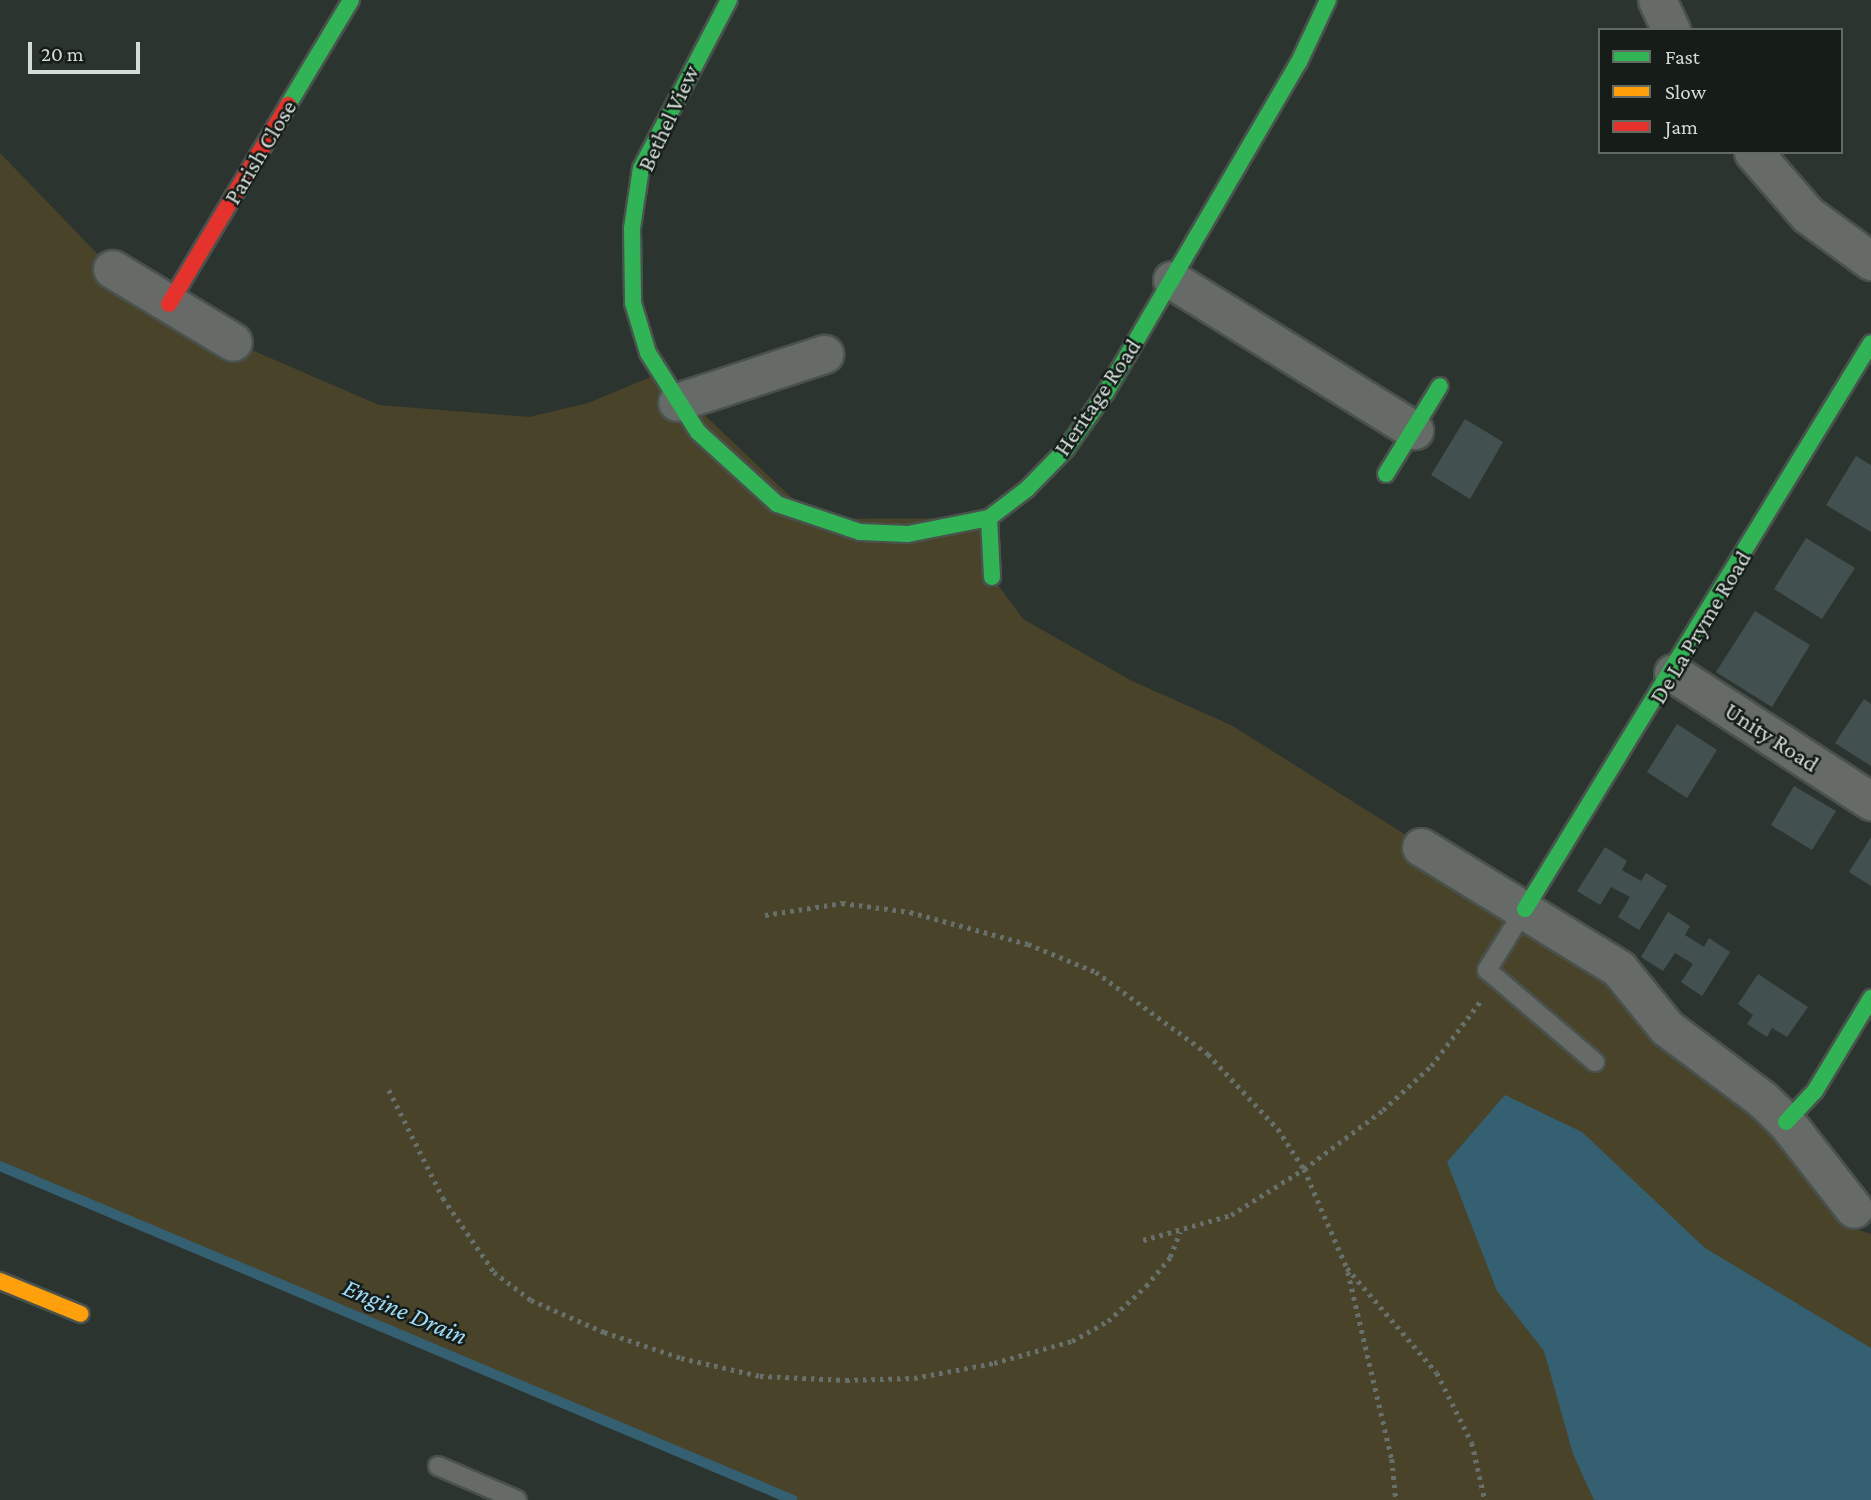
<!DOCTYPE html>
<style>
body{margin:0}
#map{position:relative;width:1871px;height:1500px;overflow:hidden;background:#2c3430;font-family:"Crimson Pro",serif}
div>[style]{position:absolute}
.green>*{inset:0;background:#494329}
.water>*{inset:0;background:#346072}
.stream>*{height:10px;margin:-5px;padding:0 5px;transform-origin:5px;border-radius:5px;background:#346072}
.building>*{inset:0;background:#42514f}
.path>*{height:4.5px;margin-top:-2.25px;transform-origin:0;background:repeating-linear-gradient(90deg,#68706c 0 3.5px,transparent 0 8.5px)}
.roads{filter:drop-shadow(2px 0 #4a524d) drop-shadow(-2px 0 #4a524d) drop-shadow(0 2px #4a524d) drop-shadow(0 -2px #4a524d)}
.lane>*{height:18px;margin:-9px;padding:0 9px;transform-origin:9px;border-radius:9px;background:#666b68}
.street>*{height:37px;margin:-18.5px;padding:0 18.5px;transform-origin:18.5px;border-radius:18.5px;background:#666b68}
.fast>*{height:16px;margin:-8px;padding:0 8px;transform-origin:8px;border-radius:8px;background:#30b455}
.slow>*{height:16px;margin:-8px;padding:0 8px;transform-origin:8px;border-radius:8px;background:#ff9f0a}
.jam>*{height:16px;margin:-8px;padding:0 8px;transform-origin:8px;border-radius:8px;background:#e5322d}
span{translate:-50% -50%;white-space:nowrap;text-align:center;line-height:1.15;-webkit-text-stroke:5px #161d19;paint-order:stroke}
.street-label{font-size:24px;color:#d3ddd7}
.water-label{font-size:26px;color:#9fdbf8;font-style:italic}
.legend{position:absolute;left:1598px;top:28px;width:245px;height:126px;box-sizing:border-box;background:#161d19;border:2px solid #626a65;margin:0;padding:9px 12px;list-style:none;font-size:21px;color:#d3ddd7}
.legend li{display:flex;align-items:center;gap:14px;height:35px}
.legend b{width:35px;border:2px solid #626a65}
.scale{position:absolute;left:28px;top:42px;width:112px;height:32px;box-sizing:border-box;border:4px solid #d3ddd7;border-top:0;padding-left:9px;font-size:21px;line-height:24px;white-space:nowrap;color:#d3ddd7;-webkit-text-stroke:5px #161d19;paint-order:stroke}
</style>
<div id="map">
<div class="green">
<div style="clip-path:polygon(0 153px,112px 269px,233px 342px,379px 405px,529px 417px,588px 403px,660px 373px,814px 519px,989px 518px,992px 577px,1023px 619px,1132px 681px,1231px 725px,1619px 969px,1854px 1209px,1840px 1224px,1871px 1234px,1871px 1500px,793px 1500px,0 1166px)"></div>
</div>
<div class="water">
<div style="clip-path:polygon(1505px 1095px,1582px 1132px,1705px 1248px,1871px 1348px,1871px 1500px,1594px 1500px,1573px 1454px,1544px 1351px,1497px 1291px,1447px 1162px)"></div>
</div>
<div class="stream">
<div style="left:0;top:1166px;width:860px;rotate:22.84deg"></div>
</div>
<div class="building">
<div style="clip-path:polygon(1465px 419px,1503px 442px,1470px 499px,1431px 475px)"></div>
<div style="clip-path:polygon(1856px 456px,1871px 465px,1871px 532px,1826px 505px)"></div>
<div style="clip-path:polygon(1806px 538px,1855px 568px,1822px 619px,1774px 589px)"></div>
<div style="clip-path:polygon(1755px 611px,1810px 645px,1772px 707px,1716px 672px)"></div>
<div style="clip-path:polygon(1864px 699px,1871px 704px,1871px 766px,1835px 743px)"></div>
<div style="clip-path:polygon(1677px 724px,1717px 750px,1687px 798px,1647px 772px)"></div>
<div style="clip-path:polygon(1794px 786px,1836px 811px,1812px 850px,1771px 825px)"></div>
<div style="clip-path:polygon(1871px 837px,1871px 886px,1849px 872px)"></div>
<div style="clip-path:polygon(1605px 847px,1627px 861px,1622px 870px,1641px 881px,1646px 873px,1667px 886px,1639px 930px,1618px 917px,1630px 897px,1611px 887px,1600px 905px,1577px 891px)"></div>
<div style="clip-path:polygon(1668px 912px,1690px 926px,1685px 935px,1704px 947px,1709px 938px,1730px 952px,1702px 996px,1681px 982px,1693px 964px,1675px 953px,1663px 971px,1641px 957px)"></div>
<div style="clip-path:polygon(1758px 974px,1808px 1007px,1787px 1037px,1772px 1028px,1767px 1037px,1747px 1024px,1753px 1015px,1738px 1004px)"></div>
</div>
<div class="path">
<div style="left:765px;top:915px;width:78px;rotate:-8.9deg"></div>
<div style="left:842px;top:903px;width:69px;rotate:7.5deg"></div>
<div style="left:910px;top:912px;width:122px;rotate:15.2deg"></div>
<div style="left:1028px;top:944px;width:74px;rotate:22.4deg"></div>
<div style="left:1096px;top:972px;width:139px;rotate:36.2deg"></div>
<div style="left:1208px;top:1054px;width:103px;rotate:47deg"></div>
<div style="left:1278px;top:1129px;width:48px;rotate:57deg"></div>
<div style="left:1304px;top:1169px;width:108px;rotate:66.5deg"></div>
<div style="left:1347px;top:1268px;width:138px;rotate:49.4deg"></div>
<div style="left:1437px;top:1373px;width:78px;rotate:63.4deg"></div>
<div style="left:1472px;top:1443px;width:58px;rotate:77.2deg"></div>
<div style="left:389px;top:1090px;width:121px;rotate:63.4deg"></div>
<div style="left:443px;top:1198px;width:90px;rotate:55.4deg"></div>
<div style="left:494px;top:1272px;width:46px;rotate:37.1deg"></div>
<div style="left:531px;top:1300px;width:80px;rotate:23.7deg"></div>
<div style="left:604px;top:1332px;width:81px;rotate:18.7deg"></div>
<div style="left:681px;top:1358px;width:81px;rotate:12.8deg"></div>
<div style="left:760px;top:1376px;width:86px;rotate:2.7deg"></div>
<div style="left:846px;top:1380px;width:68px;rotate:-1.7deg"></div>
<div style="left:914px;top:1378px;width:81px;rotate:-10.6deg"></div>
<div style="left:994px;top:1363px;width:81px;rotate:-15.8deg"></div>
<div style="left:1072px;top:1341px;width:41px;rotate:-29.1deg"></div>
<div style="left:1108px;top:1321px;width:52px;rotate:-42.6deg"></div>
<div style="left:1146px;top:1286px;width:38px;rotate:-50deg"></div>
<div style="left:1170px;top:1257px;width:27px;rotate:-68deg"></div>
<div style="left:1143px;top:1240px;width:91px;rotate:-15.9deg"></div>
<div style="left:1231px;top:1215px;width:86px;rotate:-32.2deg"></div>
<div style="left:1304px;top:1169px;width:99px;rotate:-36.8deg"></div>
<div style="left:1383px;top:1110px;width:65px;rotate:-42.5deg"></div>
<div style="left:1431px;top:1066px;width:84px;rotate:-52.7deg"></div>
<div style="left:1348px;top:1272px;width:192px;rotate:76.8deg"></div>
<div style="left:1392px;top:1459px;width:41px;rotate:84.4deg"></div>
</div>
<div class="roads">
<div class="lane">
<div style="left:1525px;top:909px;width:72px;rotate:121.9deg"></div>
<div style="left:1487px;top:970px;width:142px;rotate:40.4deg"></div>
<div style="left:438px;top:1466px;width:86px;rotate:23.3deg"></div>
</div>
<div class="street">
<div style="left:1657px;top:0;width:33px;rotate:65deg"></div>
<div style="left:1753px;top:152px;width:84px;rotate:48.9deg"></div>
<div style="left:1808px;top:215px;width:78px;rotate:36.1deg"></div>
<div style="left:112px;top:269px;width:141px;rotate:31.1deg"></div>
<div style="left:1172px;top:280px;width:285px;rotate:31.8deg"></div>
<div style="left:677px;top:402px;width:155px;rotate:-18.1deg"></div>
<div style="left:1673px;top:673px;width:236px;rotate:32.9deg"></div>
<div style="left:1421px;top:847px;width:233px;rotate:31.6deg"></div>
<div style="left:1619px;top:969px;width:76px;rotate:50.9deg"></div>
<div style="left:1667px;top:1028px;width:119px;rotate:36.8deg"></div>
<div style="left:1762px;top:1099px;width:33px;rotate:44deg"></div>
<div style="left:1786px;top:1122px;width:110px;rotate:52deg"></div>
</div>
<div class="fast">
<div style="left:729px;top:0;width:190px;rotate:117.6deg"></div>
<div style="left:641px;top:168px;width:61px;rotate:98.5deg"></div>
<div style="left:632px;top:228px;width:75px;rotate:89.2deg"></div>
<div style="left:633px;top:303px;width:52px;rotate:73.3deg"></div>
<div style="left:648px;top:353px;width:93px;rotate:57.7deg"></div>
<div style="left:698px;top:432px;width:107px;rotate:42.3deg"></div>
<div style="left:777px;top:504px;width:88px;rotate:18.6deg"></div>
<div style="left:860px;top:532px;width:48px;rotate:2.4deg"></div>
<div style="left:908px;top:534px;width:83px;rotate:-11.2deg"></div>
<div style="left:288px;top:105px;width:122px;rotate:-59deg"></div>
<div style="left:1386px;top:474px;width:103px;rotate:-58.5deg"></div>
<div style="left:992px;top:577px;width:59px;rotate:-92.9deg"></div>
<div style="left:989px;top:518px;width:48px;rotate:-37.3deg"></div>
<div style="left:1027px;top:489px;width:56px;rotate:-45.7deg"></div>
<div style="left:1066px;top:449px;width:70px;rotate:-54.9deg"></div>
<div style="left:1106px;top:392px;width:382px;rotate:-59.7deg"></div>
<div style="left:1299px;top:62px;width:68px;rotate:-64.9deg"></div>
<div style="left:1525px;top:909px;width:663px;rotate:-58.56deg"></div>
<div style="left:1786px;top:1122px;width:42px;rotate:-46.9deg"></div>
<div style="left:1815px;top:1091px;width:109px;rotate:-58.9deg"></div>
</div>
<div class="slow">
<div style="left:0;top:1281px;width:87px;rotate:22.2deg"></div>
</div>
<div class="jam">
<div style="left:169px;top:304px;width:232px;rotate:-59.1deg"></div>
</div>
</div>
<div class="street-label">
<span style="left:668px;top:118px;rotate:-65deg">Bethel View</span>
<span style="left:260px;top:152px;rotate:-59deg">Parish Close</span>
<span style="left:1097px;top:397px;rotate:-56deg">Heritage Road</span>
<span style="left:1700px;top:627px;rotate:-59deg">De La Pryme Road</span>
<span style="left:1772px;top:737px;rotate:33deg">Unity Road</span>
</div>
<div class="water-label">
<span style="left:405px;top:1312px;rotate:23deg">Engine Drain</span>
</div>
<ul class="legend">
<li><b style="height:9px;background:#30b455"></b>Fast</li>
<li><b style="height:9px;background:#ff9f0a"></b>Slow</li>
<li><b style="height:9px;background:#e5322d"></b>Jam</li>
</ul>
<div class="scale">20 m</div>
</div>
